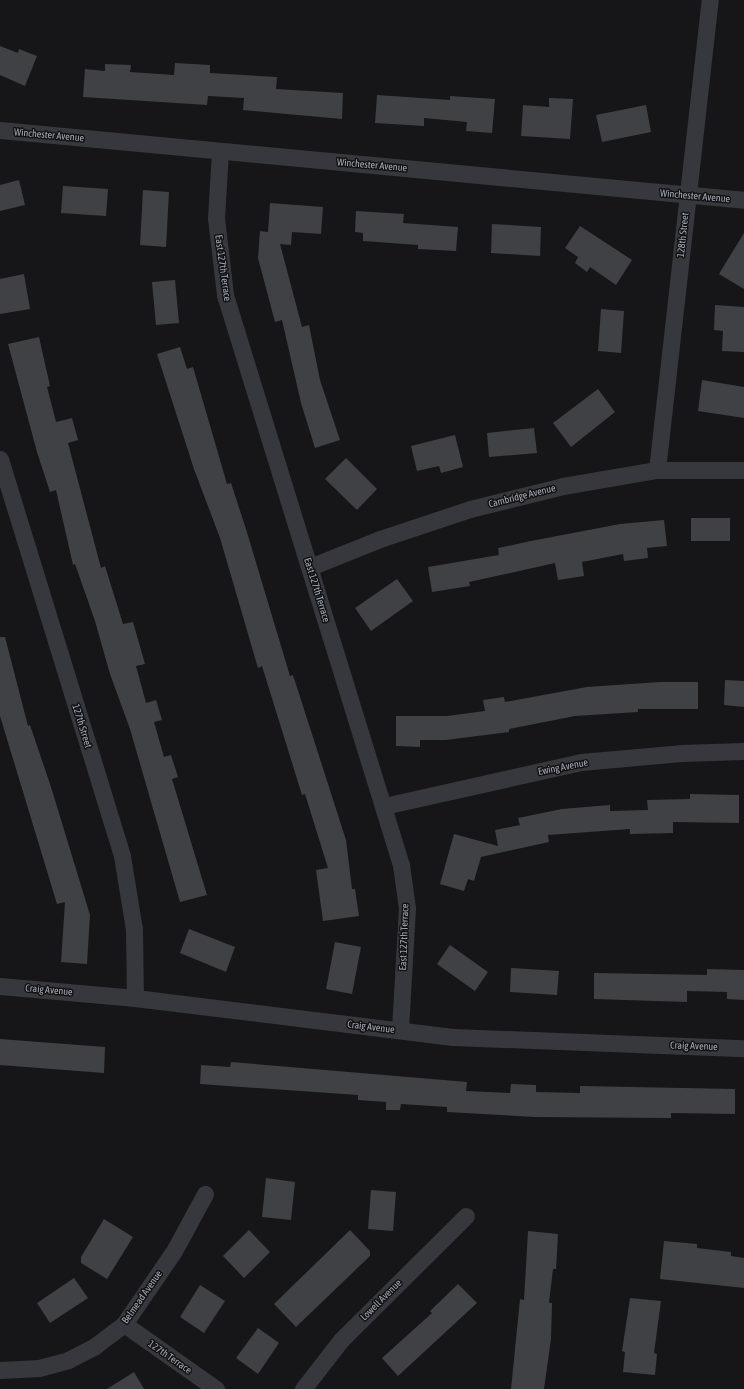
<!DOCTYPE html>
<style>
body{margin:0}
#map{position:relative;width:744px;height:1389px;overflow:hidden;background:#161618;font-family:"Asap Condensed",sans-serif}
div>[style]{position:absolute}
.building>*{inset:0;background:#404145}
.street>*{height:17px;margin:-8.5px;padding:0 8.5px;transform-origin:8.5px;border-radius:8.5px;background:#37383d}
span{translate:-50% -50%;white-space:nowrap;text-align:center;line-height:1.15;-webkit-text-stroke:3px #111113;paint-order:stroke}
.street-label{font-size:10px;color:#a8adb8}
</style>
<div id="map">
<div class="building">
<div style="clip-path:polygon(0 46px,18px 53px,19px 49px,37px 56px,25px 86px,0 75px)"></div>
<div style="clip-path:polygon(175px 63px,210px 65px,210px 73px,277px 77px,276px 89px,343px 93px,342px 119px,243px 110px,244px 98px,208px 96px,207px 105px,83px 97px,85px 69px,105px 71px,105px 64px,131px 65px,130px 72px,174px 75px)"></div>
<div style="clip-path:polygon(377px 95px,450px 100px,450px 96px,495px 99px,492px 133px,466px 131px,467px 122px,424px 118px,424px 126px,375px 123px)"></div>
<div style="clip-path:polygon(549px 98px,573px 99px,570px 139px,521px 136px,523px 105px,549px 107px)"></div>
<div style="clip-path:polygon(646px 105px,651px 132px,602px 142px,596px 115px)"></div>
<div style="clip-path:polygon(19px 180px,25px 205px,0 211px,0 185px)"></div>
<div style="clip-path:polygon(63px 186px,108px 189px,106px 216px,61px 213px)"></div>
<div style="clip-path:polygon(143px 190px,169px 192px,166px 247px,140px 245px)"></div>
<div style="clip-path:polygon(270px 203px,323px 207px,321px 234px,292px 232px,291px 245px,280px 244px,302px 327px,309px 325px,320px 380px,340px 440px,315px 448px,301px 403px,282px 320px,275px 322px,258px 258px,260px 231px,268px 232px)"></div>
<div style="clip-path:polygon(356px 211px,404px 214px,403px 223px,458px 227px,456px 251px,418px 249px,418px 245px,363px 241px,363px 233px,355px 232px)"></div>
<div style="clip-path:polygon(492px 224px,541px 227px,540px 256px,491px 253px)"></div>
<div style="clip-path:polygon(580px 226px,632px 260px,616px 285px,590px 267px,587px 272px,575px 263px,578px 257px,565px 248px)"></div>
<div style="clip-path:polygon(744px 233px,744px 289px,719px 274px)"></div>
<div style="clip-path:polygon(24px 274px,30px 309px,0 314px,0 279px)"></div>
<div style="clip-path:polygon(175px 280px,179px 323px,156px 325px,152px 282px)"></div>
<div style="clip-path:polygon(715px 305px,744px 307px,744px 352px,722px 351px,723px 331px,714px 330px)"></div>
<div style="clip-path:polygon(601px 309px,624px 311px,621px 353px,598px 351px)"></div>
<div style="clip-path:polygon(39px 337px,50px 386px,47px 387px,56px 422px,72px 418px,78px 440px,68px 443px,101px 568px,105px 566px,123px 624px,133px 622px,145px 664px,136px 666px,146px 703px,156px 700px,162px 720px,154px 722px,164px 757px,171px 755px,178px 777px,172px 779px,207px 895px,180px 902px,130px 729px,110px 674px,95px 621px,75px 564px,73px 565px,56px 490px,50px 492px,37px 452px,8px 344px)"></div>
<div style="clip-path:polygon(180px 347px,187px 369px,193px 367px,227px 484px,231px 483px,246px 529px,290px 676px,293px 675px,346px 840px,352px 889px,355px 889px,359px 916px,323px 921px,316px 870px,328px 868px,305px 794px,302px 795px,262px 666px,258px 668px,220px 538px,194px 469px,157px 354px)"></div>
<div style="clip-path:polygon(702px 380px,744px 387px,744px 418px,698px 411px)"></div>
<div style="clip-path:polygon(598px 389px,615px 412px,571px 447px,553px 423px)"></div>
<div style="clip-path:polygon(534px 428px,537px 453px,489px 457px,487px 433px)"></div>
<div style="clip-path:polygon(455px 435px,463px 467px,441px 473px,439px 466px,417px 471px,411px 446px)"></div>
<div style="clip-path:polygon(346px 458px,377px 489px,357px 510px,325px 479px)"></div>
<div style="clip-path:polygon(691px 518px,730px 518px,730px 541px,691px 541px)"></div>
<div style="clip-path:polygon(664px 520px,667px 546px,647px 548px,648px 558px,624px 561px,623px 554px,582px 562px,584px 576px,558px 580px,555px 563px,469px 582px,470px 586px,432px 592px,428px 567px,499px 555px,498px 548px,531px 541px,620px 524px)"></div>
<div style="clip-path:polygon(397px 579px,413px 601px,371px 631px,355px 608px)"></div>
<div style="clip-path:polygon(0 637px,5px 637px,28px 726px,30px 725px,51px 787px,90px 915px,87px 964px,61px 962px,65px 902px,57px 904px,0 716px)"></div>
<div style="clip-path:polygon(725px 680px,744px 681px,744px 707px,724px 705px)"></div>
<div style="clip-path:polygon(660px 682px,698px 682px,698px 709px,638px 709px,638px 712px,575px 716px,509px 729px,509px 732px,446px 740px,420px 740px,420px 747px,396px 746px,396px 716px,447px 716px,485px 711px,483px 700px,504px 697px,505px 702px,587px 687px)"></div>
<div style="clip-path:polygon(690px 794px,739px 795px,739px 823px,673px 822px,673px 833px,630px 834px,630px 829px,548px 835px,549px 842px,481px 857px,474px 881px,468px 879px,464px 891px,440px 884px,454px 834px,498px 846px,495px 830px,520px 825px,518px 818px,562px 809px,610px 805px,610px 811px,648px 810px,647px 800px,690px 799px)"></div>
<div style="clip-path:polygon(189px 929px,235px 947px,226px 972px,180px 953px)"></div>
<div style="clip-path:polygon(335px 942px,361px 947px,352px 994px,326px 989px)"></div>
<div style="clip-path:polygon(450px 945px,488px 972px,475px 991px,437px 964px)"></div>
<div style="clip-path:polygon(511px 968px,559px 971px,557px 995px,510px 992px)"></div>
<div style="clip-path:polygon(707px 969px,744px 970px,744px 1000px,727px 999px,727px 992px,687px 991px,687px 1002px,594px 999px,594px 973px,707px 975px)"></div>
<div style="clip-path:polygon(0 1039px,105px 1047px,104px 1073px,0 1065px)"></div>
<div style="clip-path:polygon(231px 1062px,467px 1082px,466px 1091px,510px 1093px,511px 1084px,536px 1085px,536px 1092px,580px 1093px,580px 1086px,735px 1089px,735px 1114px,671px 1113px,671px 1118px,535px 1117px,447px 1112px,447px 1107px,401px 1104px,400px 1110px,386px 1110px,386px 1102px,358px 1100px,358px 1095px,200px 1084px,201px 1065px,230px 1067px)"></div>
<div style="clip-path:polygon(266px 1178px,295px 1182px,291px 1220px,262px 1217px)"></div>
<div style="clip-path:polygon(371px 1190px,396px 1192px,393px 1231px,368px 1229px)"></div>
<div style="clip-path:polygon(104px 1219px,133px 1237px,107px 1279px,81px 1263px,81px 1257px)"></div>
<div style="clip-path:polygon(249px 1230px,270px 1252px,244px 1278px,223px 1256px)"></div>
<div style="clip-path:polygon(350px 1230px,370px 1251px,370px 1256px,296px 1327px,274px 1304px)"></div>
<div style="clip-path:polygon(528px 1231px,558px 1234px,556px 1269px,553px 1269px,549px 1303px,552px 1303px,551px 1339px,544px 1389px,511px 1389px,520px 1299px,524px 1300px)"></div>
<div style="clip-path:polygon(664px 1241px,697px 1244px,697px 1248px,731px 1252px,731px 1256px,744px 1258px,744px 1288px,660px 1279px)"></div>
<div style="clip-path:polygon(74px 1278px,88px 1298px,50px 1323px,37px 1303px)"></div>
<div style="clip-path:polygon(458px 1284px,477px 1303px,398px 1376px,382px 1358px,432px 1313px,430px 1311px)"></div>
<div style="clip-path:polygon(200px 1285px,225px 1301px,204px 1333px,180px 1317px)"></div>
<div style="clip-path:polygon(630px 1298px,661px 1301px,654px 1353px,657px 1354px,655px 1375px,623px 1372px,625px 1352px,622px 1351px)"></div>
<div style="clip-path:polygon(258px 1328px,279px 1343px,258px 1374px,236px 1358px)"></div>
<div style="clip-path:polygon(134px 1372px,144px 1389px,107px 1389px)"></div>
</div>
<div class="street">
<div style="left:0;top:130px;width:747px;rotate:5.37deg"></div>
<div style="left:220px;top:151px;width:67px;rotate:93.4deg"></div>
<div style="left:216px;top:218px;width:78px;rotate:83.3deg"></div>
<div style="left:225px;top:295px;width:597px;rotate:72.84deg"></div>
<div style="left:401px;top:865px;width:43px;rotate:82.1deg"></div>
<div style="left:407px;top:908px;width:122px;rotate:93.3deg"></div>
<div style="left:0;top:459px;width:415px;rotate:72.9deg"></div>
<div style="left:122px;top:856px;width:74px;rotate:80.7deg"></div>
<div style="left:134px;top:929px;width:69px;rotate:89.2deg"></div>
<div style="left:657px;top:470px;width:473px;rotate:-83.6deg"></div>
<div style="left:310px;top:567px;width:75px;rotate:-21.8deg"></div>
<div style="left:380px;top:539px;width:95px;rotate:-18.4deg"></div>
<div style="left:470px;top:509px;width:96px;rotate:-13.9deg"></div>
<div style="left:563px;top:486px;width:95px;rotate:-9.7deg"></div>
<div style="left:657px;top:470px;width:87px"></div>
<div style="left:384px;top:806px;width:202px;rotate:-12.6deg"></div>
<div style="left:581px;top:762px;width:100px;rotate:-5.1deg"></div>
<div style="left:681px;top:753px;width:63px;rotate:-1.8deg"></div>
<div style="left:0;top:986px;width:136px;rotate:5.1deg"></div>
<div style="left:135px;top:998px;width:320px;rotate:7deg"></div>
<div style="left:453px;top:1037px;width:291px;rotate:2.2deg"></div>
<div style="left:124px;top:1324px;width:113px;rotate:35.2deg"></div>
<div style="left:0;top:1370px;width:39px;rotate:-3deg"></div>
<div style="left:39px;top:1368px;width:30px;rotate:-15deg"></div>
<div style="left:68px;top:1360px;width:30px;rotate:-27deg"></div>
<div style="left:95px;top:1346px;width:36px;rotate:-37deg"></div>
<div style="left:124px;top:1324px;width:88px;rotate:-55.6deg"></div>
<div style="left:174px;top:1251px;width:65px;rotate:-61.5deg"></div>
<div style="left:303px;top:1389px;width:62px;rotate:-52.2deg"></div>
<div style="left:341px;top:1340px;width:176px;rotate:-44.8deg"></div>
</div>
<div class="street-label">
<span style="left:49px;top:135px;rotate:5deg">Winchester Avenue</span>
<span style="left:372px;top:165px;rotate:5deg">Winchester Avenue</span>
<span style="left:695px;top:196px;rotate:5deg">Winchester Avenue</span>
<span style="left:683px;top:235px;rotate:-84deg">128th Street</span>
<span style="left:223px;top:268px;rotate:82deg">East 127th Terrace</span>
<span style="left:522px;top:496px;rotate:-14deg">Cambridge Avenue</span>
<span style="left:317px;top:590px;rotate:73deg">East 127th Terrace</span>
<span style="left:82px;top:726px;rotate:73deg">127th Street</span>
<span style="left:563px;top:767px;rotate:-11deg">Ewing Avenue</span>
<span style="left:404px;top:937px;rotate:-88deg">East 127th Terrace</span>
<span style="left:49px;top:990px;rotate:5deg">Craig Avenue</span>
<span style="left:371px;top:1027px;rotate:7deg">Craig Avenue</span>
<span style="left:694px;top:1046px;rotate:2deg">Craig Avenue</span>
<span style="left:142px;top:1297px;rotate:-55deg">Belmead Avenue</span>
<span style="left:381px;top:1300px;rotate:-45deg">Lowell Avenue</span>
<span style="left:170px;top:1357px;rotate:35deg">127th Terrace</span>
</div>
</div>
